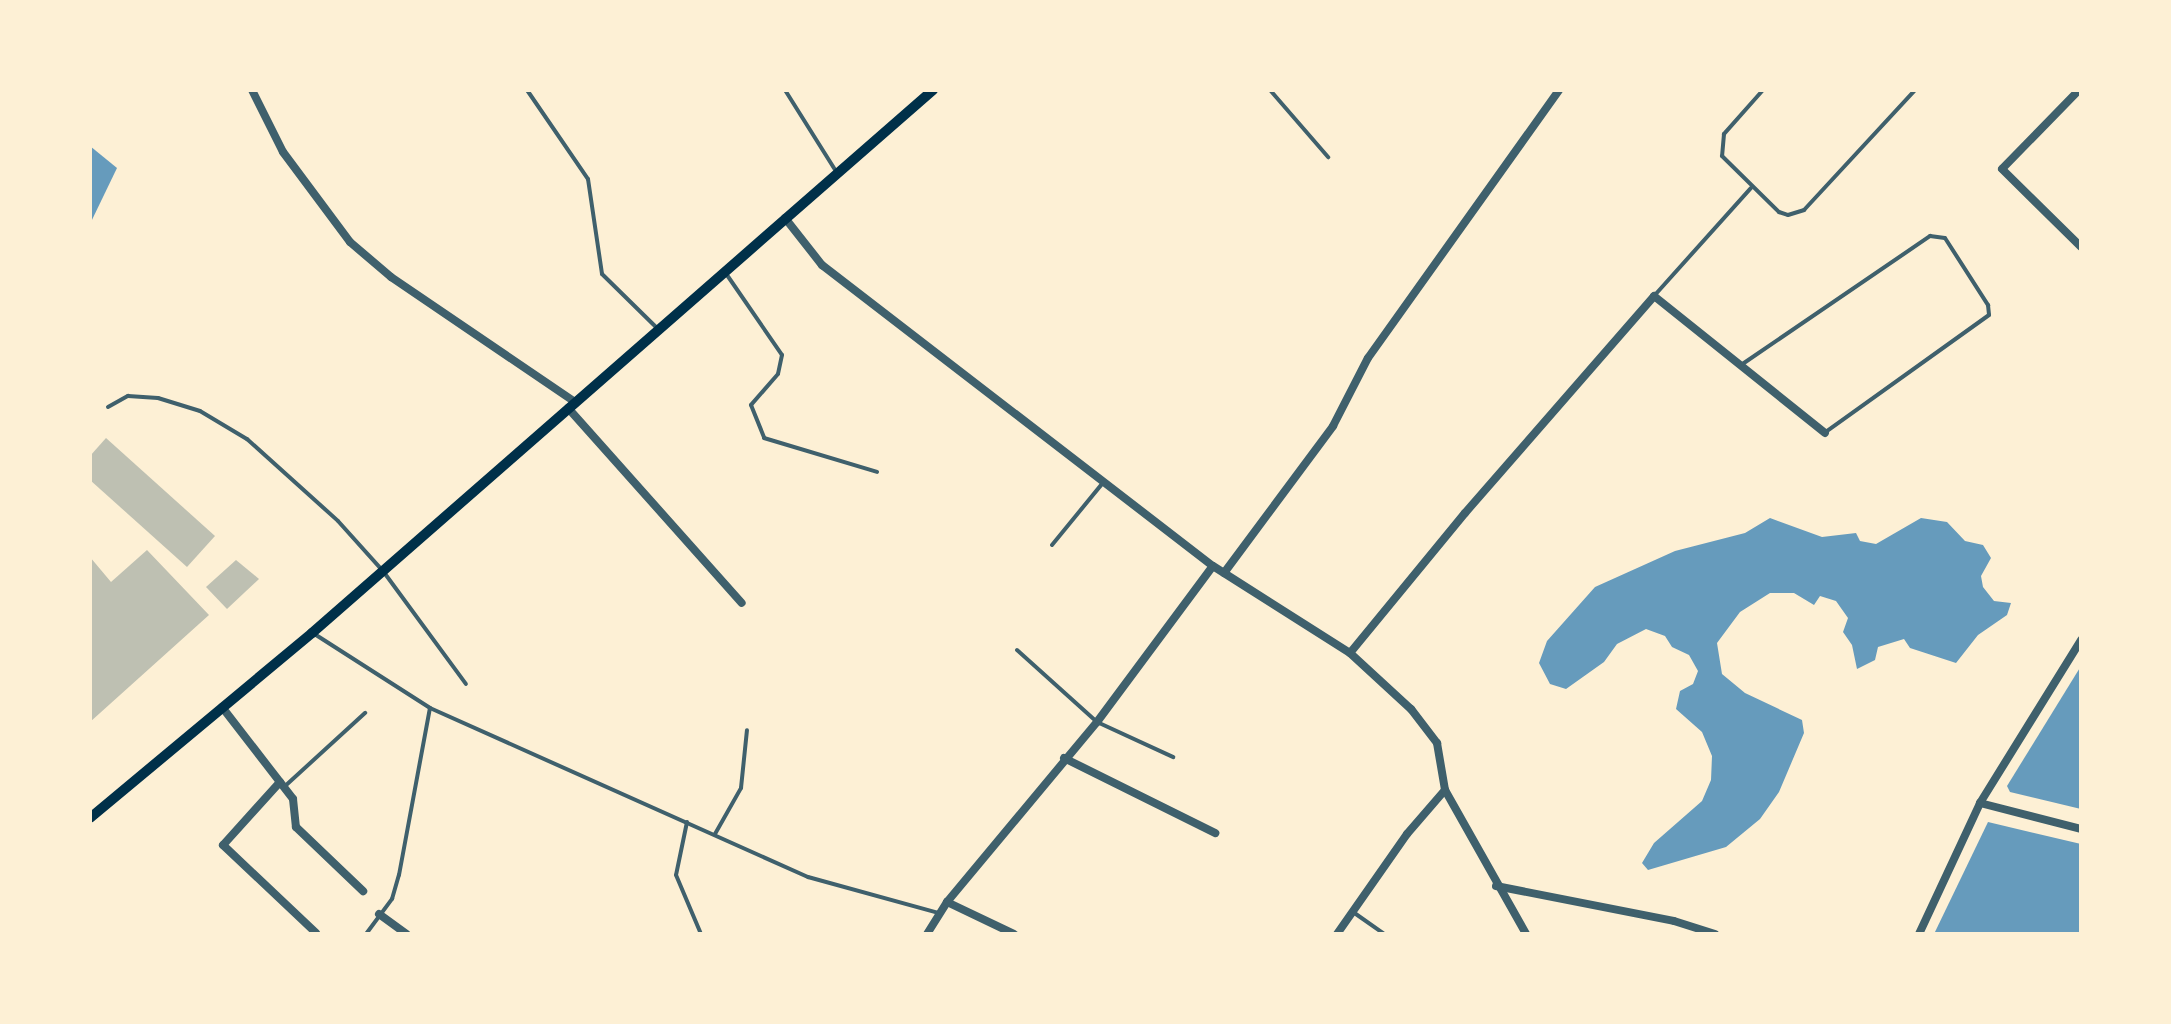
<!DOCTYPE html>
<style>
body{margin:0}
#map{position:relative;width:2171px;height:1024px;overflow:hidden;background:#fdf0d5;font-family:"IBM Plex Sans",sans-serif}
div>[style]{position:absolute}
.water>*{inset:0;background:#669bbc}
.building>*{inset:0;background:#bec0b2}
.service>*{height:4px;margin:-2px;padding:0 2px;transform-origin:2px;border-radius:2px;background:#3f606c}
.minor>*{height:8px;margin:-4px;padding:0 4px;transform-origin:4px;border-radius:4px;background:#3f606c}
.secondary>*{height:10px;margin:-5px;padding:0 5px;transform-origin:5px;border-radius:5px;background:#003049}
span{translate:-50% -50%;white-space:nowrap;text-align:center;line-height:1.15;-webkit-text-stroke:9px #fdf0d5;paint-order:stroke}
.frame{position:absolute;inset:0;border:92px solid #fdf0d5;pointer-events:none}
</style>
<div id="map">
<div class="water">
<div style="clip-path:polygon(90px 146px,117px 168px,90px 224px)"></div>
<div style="clip-path:polygon(1770px 518px,1822px 537px,1856px 533px,1860px 541px,1876px 544px,1921px 518px,1947px 522px,1965px 541px,1983px 545px,1991px 558px,1981px 576px,1983px 587px,1994px 601px,2011px 603px,2007px 615px,1978px 635px,1956px 663px,1910px 648px,1904px 639px,1878px 647px,1875px 660px,1857px 669px,1852px 645px,1843px 632px,1848px 618px,1836px 601px,1820px 596px,1814px 605px,1794px 593px,1770px 593px,1740px 612px,1717px 643px,1722px 674px,1745px 693px,1802px 720px,1804px 733px,1779px 792px,1760px 819px,1726px 847px,1648px 870px,1642px 863px,1654px 843px,1702px 801px,1711px 780px,1712px 756px,1702px 732px,1676px 709px,1680px 691px,1693px 684px,1698px 671px,1689px 655px,1672px 647px,1665px 636px,1646px 629px,1617px 644px,1604px 662px,1566px 689px,1550px 684px,1539px 663px,1547px 641px,1595px 587px,1675px 551px,1745px 533px)"></div>
<div style="clip-path:polygon(2081px 666px,2081px 809px,2010px 792px,2007px 786px)"></div>
<div style="clip-path:polygon(1988px 822px,2081px 844px,2081px 934px,1934px 934px)"></div>
</div>
<div class="building">
<div style="clip-path:polygon(106px 438px,215px 536px,187px 567px,90px 480px,90px 456px)"></div>
<div style="clip-path:polygon(147px 550px,209px 615px,90px 722px,90px 557px,111px 582px)"></div>
<div style="clip-path:polygon(236px 560px,259px 579px,227px 609px,206px 587px)"></div>
</div>
<div class="service">
<div style="left:527px;top:90px;width:108px;rotate:55.6deg"></div>
<div style="left:588px;top:179px;width:96px;rotate:81.6deg"></div>
<div style="left:602px;top:274px;width:76px;rotate:44.5deg"></div>
<div style="left:785px;top:90px;width:98px;rotate:57.9deg"></div>
<div style="left:1270px;top:90px;width:89px;rotate:49.1deg"></div>
<div style="left:1763px;top:90px;width:59px;rotate:131.6deg"></div>
<div style="left:1724px;top:134px;width:22px;rotate:95deg"></div>
<div style="left:1722px;top:156px;width:80px;rotate:44.5deg"></div>
<div style="left:1779px;top:212px;width:9px;rotate:18deg"></div>
<div style="left:1788px;top:215px;width:17px;rotate:-17deg"></div>
<div style="left:1804px;top:210px;width:163px;rotate:-47.2deg"></div>
<div style="left:727px;top:275px;width:97px;rotate:55.5deg"></div>
<div style="left:782px;top:355px;width:19px;rotate:102deg"></div>
<div style="left:778px;top:374px;width:41px;rotate:131.1deg"></div>
<div style="left:751px;top:405px;width:35px;rotate:68deg"></div>
<div style="left:764px;top:438px;width:118px;rotate:16.7deg"></div>
<div style="left:1654px;top:296px;width:145px;rotate:-48.1deg"></div>
<div style="left:1741px;top:365px;width:229px;rotate:-34.3deg"></div>
<div style="left:1930px;top:236px;width:15px;rotate:8deg"></div>
<div style="left:1945px;top:238px;width:80px;rotate:57.3deg"></div>
<div style="left:1988px;top:305px;width:10px;rotate:84deg"></div>
<div style="left:1989px;top:315px;width:199px;rotate:144.4deg"></div>
<div style="left:108px;top:407px;width:23px;rotate:-29deg"></div>
<div style="left:128px;top:396px;width:30px;rotate:4deg"></div>
<div style="left:158px;top:398px;width:44px;rotate:17.2deg"></div>
<div style="left:200px;top:411px;width:55px;rotate:30.8deg"></div>
<div style="left:247px;top:439px;width:122px;rotate:42deg"></div>
<div style="left:338px;top:521px;width:67px;rotate:48deg"></div>
<div style="left:383px;top:571px;width:140px;rotate:53.7deg"></div>
<div style="left:1052px;top:545px;width:79px;rotate:-50.7deg"></div>
<div style="left:316px;top:635px;width:135px;rotate:32.6deg"></div>
<div style="left:430px;top:708px;width:414px;rotate:24.1deg"></div>
<div style="left:808px;top:877px;width:136px;rotate:15.4deg"></div>
<div style="left:1017px;top:650px;width:108px;rotate:42deg"></div>
<div style="left:1097px;top:722px;width:84px;rotate:24.7deg"></div>
<div style="left:284px;top:787px;width:110px;rotate:-42.4deg"></div>
<div style="left:687px;top:822px;width:54px;rotate:101.7deg"></div>
<div style="left:676px;top:875px;width:64px;rotate:67deg"></div>
<div style="left:715px;top:834px;width:53px;rotate:-60.5deg"></div>
<div style="left:741px;top:788px;width:58px;rotate:-84.1deg"></div>
<div style="left:1353px;top:912px;width:38px;rotate:35deg"></div>
<div style="left:366px;top:934px;width:44px;rotate:-53.4deg"></div>
<div style="left:392px;top:899px;width:25px;rotate:-74deg"></div>
<div style="left:399px;top:875px;width:170px;rotate:-79.5deg"></div>
</div>
<div class="minor">
<div style="left:252px;top:90px;width:69px;rotate:63.4deg"></div>
<div style="left:283px;top:152px;width:112px;rotate:53.3deg"></div>
<div style="left:350px;top:242px;width:54px;rotate:40.5deg"></div>
<div style="left:391px;top:277px;width:222px;rotate:34.2deg"></div>
<div style="left:2079px;top:90px;width:110px;rotate:134.3deg"></div>
<div style="left:2002px;top:169px;width:111px;rotate:44.6deg"></div>
<div style="left:785px;top:218px;width:60px;rotate:51.8deg"></div>
<div style="left:822px;top:265px;width:493px;rotate:37.6deg"></div>
<div style="left:1213px;top:566px;width:162px;rotate:32.4deg"></div>
<div style="left:1350px;top:653px;width:83px;rotate:42.6deg"></div>
<div style="left:1411px;top:709px;width:43px;rotate:52.6deg"></div>
<div style="left:1437px;top:743px;width:48px;rotate:80.3deg"></div>
<div style="left:1445px;top:790px;width:58px;rotate:130.8deg"></div>
<div style="left:1407px;top:834px;width:122px;rotate:125deg"></div>
<div style="left:568px;top:408px;width:261px;rotate:48.3deg"></div>
<div style="left:1224px;top:573px;width:183px;rotate:-53.4deg"></div>
<div style="left:1333px;top:426px;width:76px;rotate:-62.8deg"></div>
<div style="left:1368px;top:358px;width:329px;rotate:-54.5deg"></div>
<div style="left:1350px;top:653px;width:181px;rotate:-50.6deg"></div>
<div style="left:1465px;top:513px;width:288px;rotate:-48.9deg"></div>
<div style="left:1654px;top:296px;width:219px;rotate:38.7deg"></div>
<div style="left:222px;top:707px;width:116px;rotate:52.3deg"></div>
<div style="left:293px;top:799px;width:28px;rotate:84deg"></div>
<div style="left:296px;top:827px;width:93px;rotate:43.7deg"></div>
<div style="left:1064px;top:758px;width:169px;rotate:26.4deg"></div>
<div style="left:280px;top:782px;width:85px;rotate:132.1deg"></div>
<div style="left:223px;top:845px;width:128px;rotate:43.4deg"></div>
<div style="left:1445px;top:790px;width:165px;rotate:60.6deg"></div>
<div style="left:1980px;top:803px;width:104px;rotate:14.4deg"></div>
<div style="left:1496px;top:886px;width:181px;rotate:11.1deg"></div>
<div style="left:1674px;top:921px;width:43px;rotate:17.6deg"></div>
<div style="left:947px;top:902px;width:74px;rotate:25.5deg"></div>
<div style="left:379px;top:914px;width:34px;rotate:36deg"></div>
<div style="left:927px;top:934px;width:38px;rotate:-58deg"></div>
<div style="left:947px;top:902px;width:234px;rotate:-50.2deg"></div>
<div style="left:1097px;top:722px;width:194px;rotate:-53.4deg"></div>
<div style="left:1919px;top:934px;width:145px;rotate:-65deg"></div>
<div style="left:1980px;top:803px;width:192px;rotate:-58.2deg"></div>
</div>
<div class="secondary">
<div style="left:90px;top:818px;width:289px;rotate:-39.8deg"></div>
<div style="left:312px;top:633px;width:825px;rotate:-41.17deg"></div>
</div>
<div class="frame"></div>
</div>
